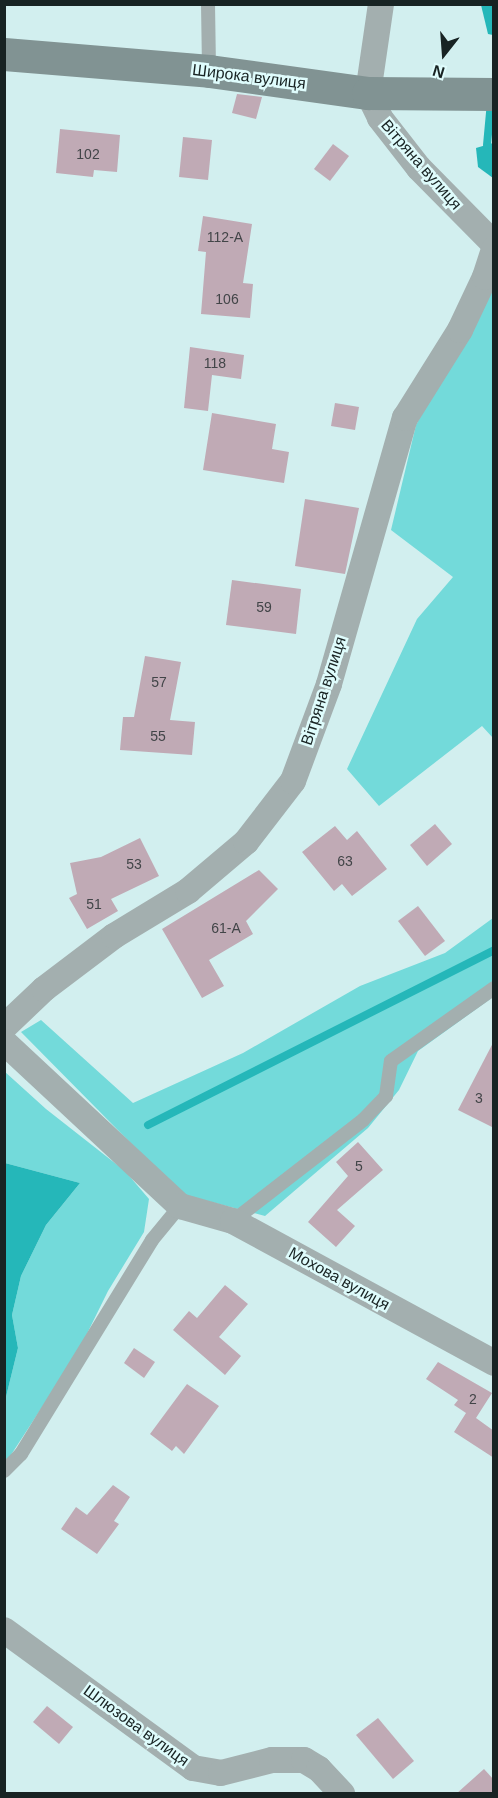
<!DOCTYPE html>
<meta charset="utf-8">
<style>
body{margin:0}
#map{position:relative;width:498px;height:1798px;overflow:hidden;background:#d2efef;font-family:Arial,sans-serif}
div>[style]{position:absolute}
.green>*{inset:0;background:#73dada}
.water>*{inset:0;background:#25b7b9}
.stream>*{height:8px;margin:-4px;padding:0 4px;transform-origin:4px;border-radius:4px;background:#25b7b9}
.building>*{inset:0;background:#c0aab5}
.lane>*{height:14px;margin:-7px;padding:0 7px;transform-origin:7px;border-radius:7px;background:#a3afaf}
.street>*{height:26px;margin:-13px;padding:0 13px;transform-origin:13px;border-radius:13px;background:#a3afaf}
.secondary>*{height:33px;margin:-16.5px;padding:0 16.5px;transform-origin:16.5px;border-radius:16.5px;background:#819393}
span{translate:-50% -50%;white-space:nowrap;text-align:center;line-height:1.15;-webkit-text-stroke:5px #dffcfc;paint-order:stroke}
.number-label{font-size:14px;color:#424548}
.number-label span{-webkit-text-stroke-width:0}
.street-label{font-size:16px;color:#182323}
.frame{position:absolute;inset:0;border:6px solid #182323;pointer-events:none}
.north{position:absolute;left:414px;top:24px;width:60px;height:60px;-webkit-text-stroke:4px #dffcfc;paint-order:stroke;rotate:197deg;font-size:16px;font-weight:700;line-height:24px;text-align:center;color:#182323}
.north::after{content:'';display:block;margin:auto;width:21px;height:27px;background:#182323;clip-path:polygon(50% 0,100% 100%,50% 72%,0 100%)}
</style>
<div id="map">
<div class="green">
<div style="clip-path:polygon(493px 283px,493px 738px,482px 726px,379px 806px,347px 769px,417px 619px,453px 577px,391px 530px,416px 425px)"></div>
<div style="clip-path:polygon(493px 918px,493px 997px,418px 1051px,399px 1090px,368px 1128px,265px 1216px,181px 1194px,21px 1032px,41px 1020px,133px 1103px,243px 1053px,360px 986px,445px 953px)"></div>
<div style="clip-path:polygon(4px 1071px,46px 1109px,125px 1171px,149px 1199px,144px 1232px,108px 1291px,78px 1352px,5px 1464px,5px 1401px,18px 1348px,12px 1315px,21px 1276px,46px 1225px,80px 1183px,5px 1163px)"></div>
</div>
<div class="water">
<div style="clip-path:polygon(481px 5px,493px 5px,493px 35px,488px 34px)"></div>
<div style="clip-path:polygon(493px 143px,494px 143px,493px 178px,478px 167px,476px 148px)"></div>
<div style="clip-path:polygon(5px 1163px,80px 1183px,46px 1225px,21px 1276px,12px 1315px,18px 1348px,5px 1401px)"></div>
</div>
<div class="stream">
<div style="left:487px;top:145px;width:43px;rotate:-84.7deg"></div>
<div style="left:148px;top:1125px;width:388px;rotate:-26.8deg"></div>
</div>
<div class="building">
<div style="clip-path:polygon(237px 94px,262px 97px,256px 119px,232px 113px)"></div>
<div style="clip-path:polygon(60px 129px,120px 135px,117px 172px,94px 170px,93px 177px,56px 173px)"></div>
<div style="clip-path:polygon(183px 137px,212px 140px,208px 180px,179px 177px)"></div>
<div style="clip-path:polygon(333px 144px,349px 156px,330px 181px,314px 169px)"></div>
<div style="clip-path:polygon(203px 216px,252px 224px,243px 283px,253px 284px,250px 318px,201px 314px,206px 252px,198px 251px)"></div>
<div style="clip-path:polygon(190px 347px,244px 355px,241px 379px,212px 375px,208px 411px,184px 408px)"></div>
<div style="clip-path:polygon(335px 403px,359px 407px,355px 430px,331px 426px)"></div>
<div style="clip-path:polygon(212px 413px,276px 424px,272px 449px,289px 452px,284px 483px,203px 470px)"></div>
<div style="clip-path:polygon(305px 499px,359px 508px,345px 574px,295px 566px)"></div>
<div style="clip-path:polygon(232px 580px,301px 589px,296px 634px,226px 625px)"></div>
<div style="clip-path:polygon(145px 656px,181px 662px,170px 720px,195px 722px,192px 755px,120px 750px,123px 717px,134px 717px)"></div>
<div style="clip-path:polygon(435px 824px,452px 844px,427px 866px,410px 845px)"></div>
<div style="clip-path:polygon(335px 826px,347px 840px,357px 831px,387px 869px,352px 896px,342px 884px,334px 891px,302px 852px)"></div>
<div style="clip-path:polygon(140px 838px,159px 876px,111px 899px,118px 911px,87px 929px,69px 898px,77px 894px,70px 863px,101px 857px)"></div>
<div style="clip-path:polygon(259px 870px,278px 889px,246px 921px,253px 934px,209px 960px,224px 986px,202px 998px,162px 929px)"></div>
<div style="clip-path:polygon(418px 906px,445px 941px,425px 956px,398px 921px)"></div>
<div style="clip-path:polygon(494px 1041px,494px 1128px,458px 1110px)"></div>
<div style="clip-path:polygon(358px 1142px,383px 1170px,337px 1210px,355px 1226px,336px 1247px,308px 1222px,348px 1176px,336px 1162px)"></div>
<div style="clip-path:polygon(225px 1285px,248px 1304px,219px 1337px,241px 1356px,225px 1375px,173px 1330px,189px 1311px,197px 1318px)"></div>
<div style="clip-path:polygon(134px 1348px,155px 1362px,144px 1378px,124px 1363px)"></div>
<div style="clip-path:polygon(438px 1362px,492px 1393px,476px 1418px,494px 1431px,494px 1458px,454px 1432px,466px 1413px,454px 1405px,458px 1400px,426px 1379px)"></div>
<div style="clip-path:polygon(187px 1384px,219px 1406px,184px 1454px,176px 1446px,172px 1451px,150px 1434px)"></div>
<div style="clip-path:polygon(113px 1485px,130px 1497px,114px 1521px,119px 1524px,97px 1554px,61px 1529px,76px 1507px,87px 1515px)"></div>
<div style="clip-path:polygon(47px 1706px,73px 1727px,59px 1744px,33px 1722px)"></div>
<div style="clip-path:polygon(378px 1718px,414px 1761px,393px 1779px,356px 1735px)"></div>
<div style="clip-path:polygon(484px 1769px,494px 1780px,494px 1794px,456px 1794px)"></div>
</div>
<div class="lane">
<div style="left:208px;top:4px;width:67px;rotate:89.1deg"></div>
<div style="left:233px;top:1221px;width:165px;rotate:-37.8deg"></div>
<div style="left:363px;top:1120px;width:33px;rotate:-46deg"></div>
<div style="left:386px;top:1096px;width:35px;rotate:-82deg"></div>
<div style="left:391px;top:1061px;width:126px;rotate:-35.3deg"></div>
<div style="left:4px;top:1471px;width:24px;rotate:-45deg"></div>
<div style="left:21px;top:1454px;width:251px;rotate:-58.5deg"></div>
<div style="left:152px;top:1240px;width:44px;rotate:-50.5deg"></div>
</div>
<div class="street">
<div style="left:381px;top:4px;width:90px;rotate:98.3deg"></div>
<div style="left:368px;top:93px;width:28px;rotate:64deg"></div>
<div style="left:380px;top:118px;width:63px;rotate:52deg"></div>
<div style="left:419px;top:168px;width:107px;rotate:45.4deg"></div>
<div style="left:4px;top:1027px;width:55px;rotate:-43.5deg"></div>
<div style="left:44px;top:989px;width:88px;rotate:-37.1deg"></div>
<div style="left:114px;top:936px;width:87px;rotate:-31.3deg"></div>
<div style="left:188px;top:891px;width:76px;rotate:-40.2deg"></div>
<div style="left:246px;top:842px;width:77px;rotate:-52.4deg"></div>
<div style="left:293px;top:781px;width:103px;rotate:-69.6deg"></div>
<div style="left:329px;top:684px;width:277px;rotate:-74.1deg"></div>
<div style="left:405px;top:418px;width:104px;rotate:-58deg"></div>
<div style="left:460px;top:330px;width:59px;rotate:-64.7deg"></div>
<div style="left:485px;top:277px;width:29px;rotate:-72deg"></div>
<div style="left:4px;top:1042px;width:241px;rotate:43deg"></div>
<div style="left:180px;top:1206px;width:55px;rotate:15.8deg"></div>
<div style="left:233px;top:1221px;width:297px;rotate:28.5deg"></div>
<div style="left:4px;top:1630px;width:234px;rotate:36.1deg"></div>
<div style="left:193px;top:1768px;width:28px;rotate:10deg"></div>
<div style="left:221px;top:1773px;width:53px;rotate:-14.3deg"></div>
<div style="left:272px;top:1760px;width:32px"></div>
<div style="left:304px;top:1760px;width:17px;rotate:31deg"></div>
<div style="left:319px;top:1769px;width:34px;rotate:47deg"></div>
</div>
<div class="secondary">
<div style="left:4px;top:54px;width:206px;rotate:4.7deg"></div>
<div style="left:209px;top:71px;width:161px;rotate:7.9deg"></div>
<div style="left:368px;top:93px;width:126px;rotate:0.5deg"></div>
</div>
<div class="number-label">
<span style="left:88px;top:154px">102</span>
<span style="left:225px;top:237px">112-А</span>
<span style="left:227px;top:299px">106</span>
<span style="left:215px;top:363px">118</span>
<span style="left:264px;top:607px">59</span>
<span style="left:159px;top:682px">57</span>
<span style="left:158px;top:736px">55</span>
<span style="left:345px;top:861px">63</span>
<span style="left:134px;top:864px">53</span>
<span style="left:94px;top:904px">51</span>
<span style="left:226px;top:928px">61-А</span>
<span style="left:479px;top:1098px">3</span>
<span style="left:359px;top:1166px">5</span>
<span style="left:473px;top:1399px">2</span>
</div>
<div class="street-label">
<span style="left:249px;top:77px;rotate:7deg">Широка вулиця</span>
<span style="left:421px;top:165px;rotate:49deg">Вітряна вулиця</span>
<span style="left:324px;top:691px;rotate:-72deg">Вітряна вулиця</span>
<span style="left:339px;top:1279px;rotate:29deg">Мохова вулиця</span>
<span style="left:136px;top:1726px;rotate:36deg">Шлюзова вулиця</span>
</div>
<div class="frame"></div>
<div class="north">N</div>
</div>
